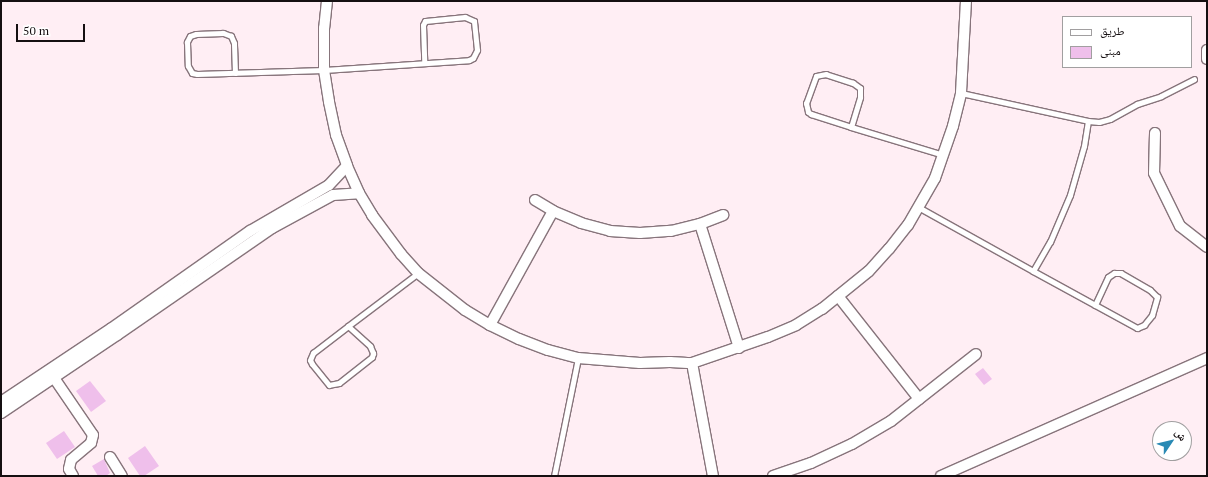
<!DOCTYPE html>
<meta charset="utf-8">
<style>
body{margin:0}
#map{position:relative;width:1208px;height:477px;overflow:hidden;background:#ffeef4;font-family:"PT Serif","Noto Naskh Arabic",serif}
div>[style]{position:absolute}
.building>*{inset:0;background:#efbfeb}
.roads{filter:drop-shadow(1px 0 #87747b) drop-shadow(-1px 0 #87747b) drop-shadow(0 1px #87747b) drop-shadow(0 -1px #87747b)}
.lane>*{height:5px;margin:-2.5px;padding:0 2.5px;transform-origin:2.5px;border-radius:2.5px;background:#fff}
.street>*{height:10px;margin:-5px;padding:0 5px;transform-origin:5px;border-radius:5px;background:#fff}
span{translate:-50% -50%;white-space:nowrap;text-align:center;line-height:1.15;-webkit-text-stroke:4px #fff;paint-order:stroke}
.frame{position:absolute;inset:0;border:2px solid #150f11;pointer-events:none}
.legend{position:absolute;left:1062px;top:16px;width:130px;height:52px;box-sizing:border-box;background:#fff;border:1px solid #a19fa0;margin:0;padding:5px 7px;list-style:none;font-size:12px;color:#150f11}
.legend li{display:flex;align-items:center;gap:8px;height:20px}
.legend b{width:20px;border:1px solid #a19fa0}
.north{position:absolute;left:1152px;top:421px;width:40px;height:40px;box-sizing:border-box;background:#fff;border:1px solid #a19fa0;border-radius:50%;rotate:55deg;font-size:11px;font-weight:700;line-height:16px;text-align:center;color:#150f11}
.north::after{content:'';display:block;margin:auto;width:14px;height:18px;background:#2989b4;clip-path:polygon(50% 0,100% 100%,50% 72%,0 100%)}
.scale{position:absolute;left:16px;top:24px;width:69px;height:18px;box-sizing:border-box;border:2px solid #150f11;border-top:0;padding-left:5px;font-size:12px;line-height:14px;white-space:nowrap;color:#150f11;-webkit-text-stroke:3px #fff;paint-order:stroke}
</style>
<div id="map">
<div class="building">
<div style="clip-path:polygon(983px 368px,992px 379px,984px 385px,975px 374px)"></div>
<div style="clip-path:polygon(90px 381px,106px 401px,91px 412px,76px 391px)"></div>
<div style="clip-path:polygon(64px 431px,75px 447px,57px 459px,46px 443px)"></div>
<div style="clip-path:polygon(145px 446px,159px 466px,144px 476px,140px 476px,128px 458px)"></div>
<div style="clip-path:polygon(104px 459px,110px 473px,106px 476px,98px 476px,92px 466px)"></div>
</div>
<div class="roads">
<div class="lane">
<div style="left:235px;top:73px;width:30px;rotate:-92deg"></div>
<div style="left:234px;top:43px;width:8px;rotate:-113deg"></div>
<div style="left:231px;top:36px;width:9px;rotate:-159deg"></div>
<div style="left:223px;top:33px;width:27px;rotate:178deg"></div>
<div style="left:196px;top:34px;width:6px;rotate:162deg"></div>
<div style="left:190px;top:36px;width:7px;rotate:117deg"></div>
<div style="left:187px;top:42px;width:24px;rotate:88deg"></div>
<div style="left:188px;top:66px;width:8px;rotate:60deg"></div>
<div style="left:192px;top:73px;width:5px;rotate:11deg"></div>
<div style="left:197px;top:74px;width:127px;rotate:-1.8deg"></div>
<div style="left:324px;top:70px;width:145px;rotate:-3.9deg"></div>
<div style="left:469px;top:60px;width:4px;rotate:-27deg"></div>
<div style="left:473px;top:58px;width:9px;rotate:-63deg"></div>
<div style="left:477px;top:50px;width:29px;rotate:-96deg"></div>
<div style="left:474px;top:21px;width:10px;rotate:-156deg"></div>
<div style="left:465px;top:17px;width:40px;rotate:174.3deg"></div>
<div style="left:425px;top:21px;width:4px;rotate:117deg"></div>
<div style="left:423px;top:25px;width:37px;rotate:88deg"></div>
<div style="left:961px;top:93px;width:130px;rotate:12.4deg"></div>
<div style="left:1088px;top:121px;width:11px;rotate:5deg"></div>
<div style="left:1099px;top:122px;width:11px;rotate:-15deg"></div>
<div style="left:1110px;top:119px;width:31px;rotate:-29deg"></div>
<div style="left:1137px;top:104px;width:25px;rotate:-18deg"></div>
<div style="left:1161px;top:96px;width:37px;rotate:-27deg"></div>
<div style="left:851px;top:127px;width:31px;rotate:-73deg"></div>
<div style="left:860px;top:97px;width:9px;rotate:-90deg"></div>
<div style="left:860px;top:88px;width:9px;rotate:-144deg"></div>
<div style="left:853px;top:83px;width:28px;rotate:-162deg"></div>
<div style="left:826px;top:74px;width:10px;rotate:169deg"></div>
<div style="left:816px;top:76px;width:29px;rotate:110deg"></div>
<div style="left:806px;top:103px;width:9px;rotate:77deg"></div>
<div style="left:808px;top:112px;width:4px;rotate:34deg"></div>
<div style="left:811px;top:114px;width:42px;rotate:18deg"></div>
<div style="left:851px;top:127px;width:97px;rotate:16.8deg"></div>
<div style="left:918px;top:207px;width:132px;rotate:29.1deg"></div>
<div style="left:1033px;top:271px;width:119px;rotate:28.7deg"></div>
<div style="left:1137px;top:328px;width:8px;rotate:-23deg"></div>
<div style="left:1144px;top:325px;width:13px;rotate:-51deg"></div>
<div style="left:1152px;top:315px;width:19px;rotate:-74deg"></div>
<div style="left:1157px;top:297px;width:10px;rotate:-135deg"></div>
<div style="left:1150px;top:290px;width:34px;rotate:-150deg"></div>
<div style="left:1121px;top:273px;width:7px;rotate:180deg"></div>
<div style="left:1114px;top:273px;width:7px;rotate:146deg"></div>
<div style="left:1108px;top:277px;width:31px;rotate:115deg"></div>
<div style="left:1033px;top:271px;width:34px;rotate:-60deg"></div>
<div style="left:1050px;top:242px;width:51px;rotate:-66.9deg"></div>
<div style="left:1070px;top:195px;width:51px;rotate:-74.1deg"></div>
<div style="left:1084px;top:146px;width:25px;rotate:-81deg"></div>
<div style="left:348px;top:326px;width:30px;rotate:42deg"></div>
<div style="left:370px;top:346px;width:8px;rotate:67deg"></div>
<div style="left:373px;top:353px;width:4px;rotate:104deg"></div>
<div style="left:372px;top:357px;width:42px;rotate:141.8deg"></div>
<div style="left:339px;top:383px;width:10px;rotate:169deg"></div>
<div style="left:329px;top:385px;width:27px;rotate:-129deg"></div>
<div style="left:312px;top:364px;width:4px;rotate:-117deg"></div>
<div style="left:310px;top:360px;width:8px;rotate:-67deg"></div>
<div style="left:313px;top:353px;width:44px;rotate:-37.6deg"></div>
<div style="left:348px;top:326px;width:88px;rotate:-37.1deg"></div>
<div style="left:554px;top:476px;width:120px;rotate:-78.5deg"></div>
</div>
<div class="street">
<div style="left:327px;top:1px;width:27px;rotate:96deg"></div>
<div style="left:324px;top:28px;width:42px;rotate:90deg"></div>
<div style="left:324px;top:70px;width:32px;rotate:81deg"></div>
<div style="left:329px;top:102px;width:34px;rotate:78deg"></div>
<div style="left:336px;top:135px;width:33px;rotate:70deg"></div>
<div style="left:347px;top:166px;width:30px;rotate:66deg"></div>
<div style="left:359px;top:193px;width:26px;rotate:59deg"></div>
<div style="left:372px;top:215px;width:49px;rotate:53.4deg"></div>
<div style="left:401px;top:254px;width:25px;rotate:48deg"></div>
<div style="left:418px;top:273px;width:60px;rotate:38.2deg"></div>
<div style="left:465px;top:310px;width:29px;rotate:31deg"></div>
<div style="left:490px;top:325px;width:32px;rotate:26deg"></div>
<div style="left:519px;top:339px;width:31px;rotate:21deg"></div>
<div style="left:548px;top:350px;width:31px;rotate:15deg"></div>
<div style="left:578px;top:358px;width:62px;rotate:4.6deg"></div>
<div style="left:640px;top:363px;width:30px;rotate:-2deg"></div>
<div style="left:670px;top:362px;width:22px;rotate:3deg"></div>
<div style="left:692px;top:363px;width:80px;rotate:-18.9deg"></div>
<div style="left:768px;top:337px;width:30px;rotate:-23deg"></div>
<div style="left:796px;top:325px;width:31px;rotate:-32deg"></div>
<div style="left:822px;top:309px;width:60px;rotate:-39deg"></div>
<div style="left:869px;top:271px;width:30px;rotate:-48deg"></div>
<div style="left:889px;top:249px;width:31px;rotate:-52deg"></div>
<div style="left:908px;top:225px;width:54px;rotate:-60.1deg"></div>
<div style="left:935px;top:178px;width:55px;rotate:-70.9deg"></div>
<div style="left:953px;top:126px;width:34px;rotate:-76deg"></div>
<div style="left:961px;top:93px;width:92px;rotate:-86.9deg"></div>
<div style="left:1207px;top:50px;width:9px;rotate:90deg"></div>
<div style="left:1155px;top:133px;width:40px;rotate:91.4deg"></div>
<div style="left:1154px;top:173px;width:59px;rotate:63.9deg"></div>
<div style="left:1180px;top:226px;width:34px;rotate:38deg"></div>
<div style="left:535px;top:200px;width:21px;rotate:31deg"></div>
<div style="left:553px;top:211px;width:30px;rotate:23deg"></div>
<div style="left:581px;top:223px;width:30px;rotate:15deg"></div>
<div style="left:610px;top:231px;width:30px;rotate:4deg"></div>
<div style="left:640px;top:233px;width:31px;rotate:-4deg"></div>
<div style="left:671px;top:231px;width:30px;rotate:-14deg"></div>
<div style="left:700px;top:224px;width:25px;rotate:-21deg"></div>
<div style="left:700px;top:224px;width:130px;rotate:72.5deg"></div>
<div style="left:838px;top:296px;width:131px;rotate:51.8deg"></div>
<div style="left:490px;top:325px;width:130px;rotate:-61.1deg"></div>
<div style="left:692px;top:363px;width:115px;rotate:79.5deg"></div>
<div style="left:50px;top:372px;width:76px;rotate:55.7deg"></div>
<div style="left:93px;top:435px;width:8px;rotate:104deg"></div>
<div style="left:91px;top:443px;width:26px;rotate:140deg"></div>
<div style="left:71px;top:460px;width:9px;rotate:103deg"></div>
<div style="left:69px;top:469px;width:8px;rotate:60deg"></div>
<div style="left:1px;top:402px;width:133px;rotate:-33.7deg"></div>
<div style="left:112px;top:328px;width:169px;rotate:-35.1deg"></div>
<div style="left:250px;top:231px;width:91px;rotate:-30.2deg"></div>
<div style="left:329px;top:185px;width:26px;rotate:-47deg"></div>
<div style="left:1px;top:413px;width:140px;rotate:-33.9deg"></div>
<div style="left:117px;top:335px;width:188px;rotate:-34.6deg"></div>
<div style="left:272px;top:228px;width:69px;rotate:-28.4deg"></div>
<div style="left:333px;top:195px;width:26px;rotate:-4deg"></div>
<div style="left:110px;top:457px;width:22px;rotate:58deg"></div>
<div style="left:773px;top:476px;width:40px;rotate:-18.9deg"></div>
<div style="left:811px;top:463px;width:45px;rotate:-24.9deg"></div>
<div style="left:852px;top:444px;width:45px;rotate:-30.5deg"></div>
<div style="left:891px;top:421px;width:108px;rotate:-38.2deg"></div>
<div style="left:941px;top:476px;width:291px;rotate:-23.9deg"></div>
</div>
</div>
<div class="frame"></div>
<ul class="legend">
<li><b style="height:5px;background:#fff"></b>طريق</li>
<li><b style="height:11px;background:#efbfeb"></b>مبنى</li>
</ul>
<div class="north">ش</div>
<div class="scale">50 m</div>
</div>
